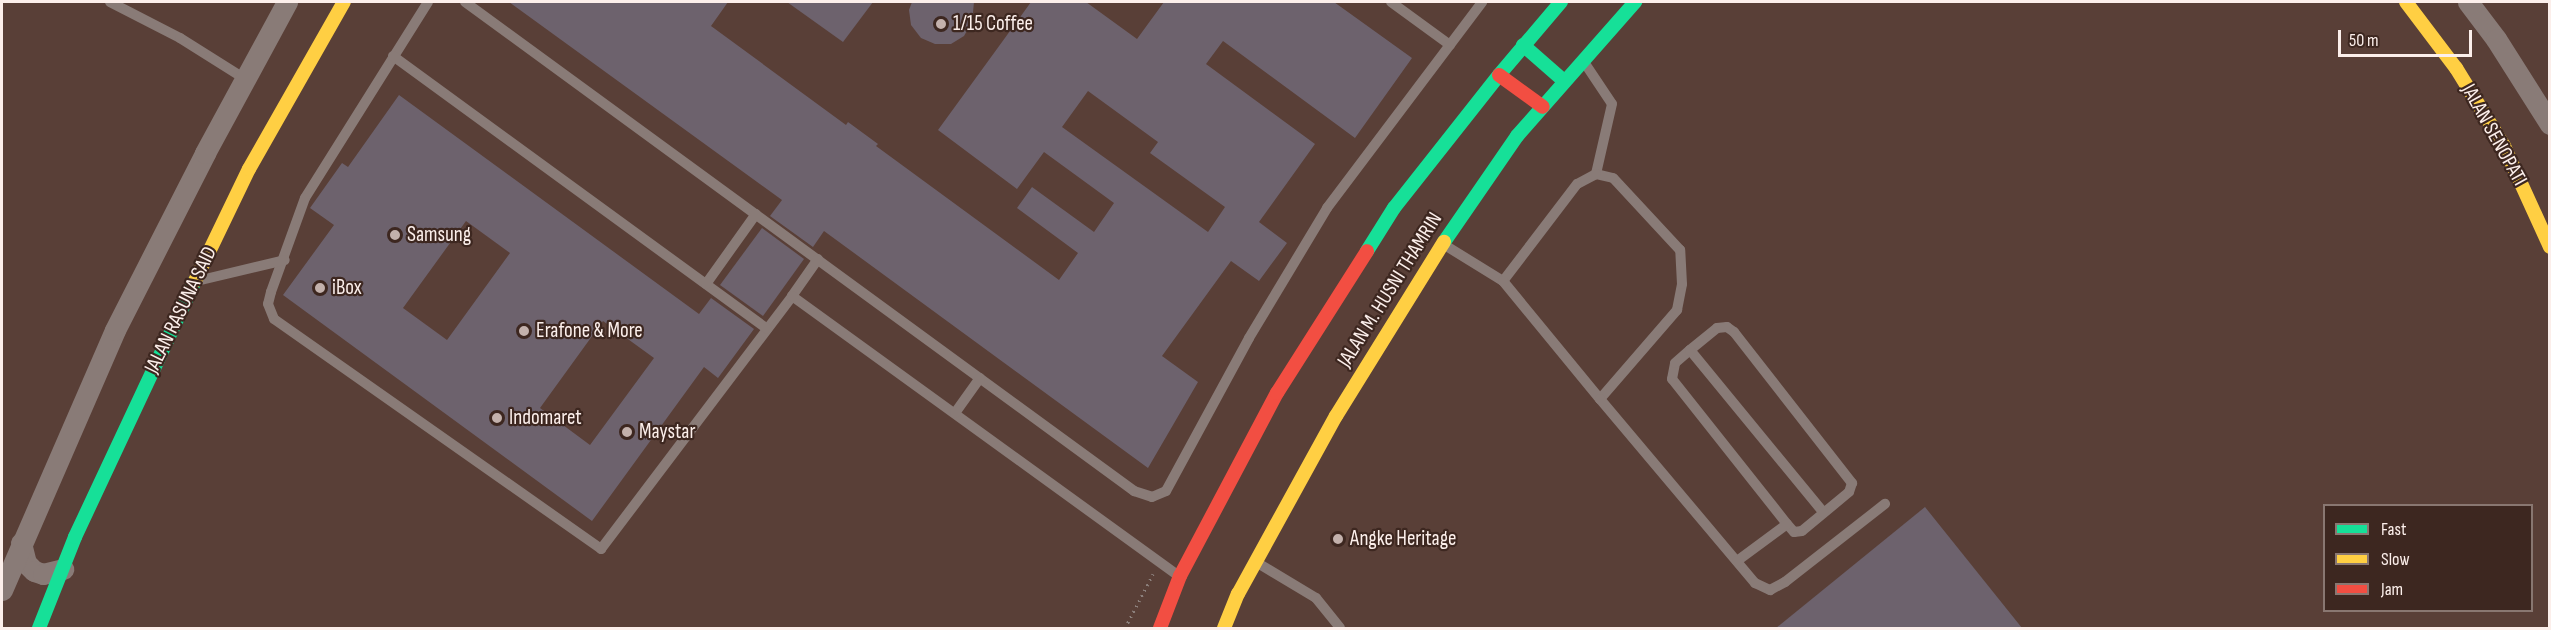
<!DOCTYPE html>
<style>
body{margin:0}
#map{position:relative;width:2551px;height:630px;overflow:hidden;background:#593f37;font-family:"Sofia Sans Condensed",sans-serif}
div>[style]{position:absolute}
.building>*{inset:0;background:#6d626d}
.path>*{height:3px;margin-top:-1.5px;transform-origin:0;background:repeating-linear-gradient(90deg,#8c807c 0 1.5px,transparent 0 6px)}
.lane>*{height:10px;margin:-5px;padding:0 5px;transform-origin:5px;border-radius:5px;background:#897b77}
.street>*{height:21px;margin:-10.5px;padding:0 10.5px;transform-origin:10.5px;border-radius:10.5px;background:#897b77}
.fast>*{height:14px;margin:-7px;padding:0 7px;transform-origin:7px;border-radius:7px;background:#16e098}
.slow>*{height:14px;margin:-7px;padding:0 7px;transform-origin:7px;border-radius:7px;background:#ffcf43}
.jam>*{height:14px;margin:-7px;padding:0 7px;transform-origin:7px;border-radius:7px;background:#f24e42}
.dots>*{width:16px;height:16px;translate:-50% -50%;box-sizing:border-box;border:3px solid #3d2720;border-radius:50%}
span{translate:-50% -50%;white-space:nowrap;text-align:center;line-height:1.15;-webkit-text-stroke:4.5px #3d2720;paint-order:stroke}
.poi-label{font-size:21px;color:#fcefeb}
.left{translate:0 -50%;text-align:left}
.street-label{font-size:21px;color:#fcefeb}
.frame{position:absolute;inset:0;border:3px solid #fcefeb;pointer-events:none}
.legend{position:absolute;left:2323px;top:504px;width:210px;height:108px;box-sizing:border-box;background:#3d2720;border:2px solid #897771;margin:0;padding:8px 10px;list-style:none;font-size:18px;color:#fcefeb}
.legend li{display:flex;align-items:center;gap:12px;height:30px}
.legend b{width:30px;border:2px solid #897771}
.scale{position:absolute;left:2338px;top:30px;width:134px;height:27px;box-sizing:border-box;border:3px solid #fcefeb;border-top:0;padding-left:8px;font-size:18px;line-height:21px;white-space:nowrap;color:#fcefeb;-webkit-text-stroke:4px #3d2720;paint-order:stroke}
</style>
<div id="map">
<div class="building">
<div style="clip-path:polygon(evenodd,509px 2px,728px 2px,711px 26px,846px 125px,848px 122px,878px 144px,876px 146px,1059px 280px,1078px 253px,1017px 208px,1032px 187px,1094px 232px,1114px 203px,1044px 152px,1017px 189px,938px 130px,1031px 2px,1086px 2px,1137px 39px,1164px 2px,1334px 2px,1412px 58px,1355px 138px,1223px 41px,1206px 64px,1315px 144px,1259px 222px,1287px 243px,1259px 281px,1231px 261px,1162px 356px,1198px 382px,1148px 468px,824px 231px,813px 247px,770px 216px,782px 200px,509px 2px,1088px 91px,1158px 142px,1150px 153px,1225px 207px,1208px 232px,1062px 127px,1088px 91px)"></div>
<div style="clip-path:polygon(787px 2px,873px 2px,843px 42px)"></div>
<div style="clip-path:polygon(912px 2px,974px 2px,972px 22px,964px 36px,951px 44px,935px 44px,921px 38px,911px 25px,909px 10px)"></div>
<div style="clip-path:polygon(evenodd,399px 95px,699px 314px,711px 298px,754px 329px,718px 378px,704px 367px,592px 521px,283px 295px,334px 225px,310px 208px,342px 163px,348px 167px,399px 95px,466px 221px,510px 253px,447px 340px,403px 308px,466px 221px,399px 95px,603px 321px,654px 358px,590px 445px,540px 408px,603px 321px)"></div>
<div style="clip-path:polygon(762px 228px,804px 259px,763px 316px,720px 285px)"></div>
<div style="clip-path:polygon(1925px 507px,2022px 628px,1776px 628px)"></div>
</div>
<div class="path">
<div style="left:1125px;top:628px;width:61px;rotate:-62.6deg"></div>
</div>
<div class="lane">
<div style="left:110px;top:2px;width:79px;rotate:27.2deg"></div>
<div style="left:180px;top:38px;width:77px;rotate:32.2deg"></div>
<div style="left:428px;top:2px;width:231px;rotate:122.1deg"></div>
<div style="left:305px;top:198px;width:100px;rotate:109.9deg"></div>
<div style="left:271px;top:292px;width:12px;rotate:104deg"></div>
<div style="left:268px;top:304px;width:16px;rotate:68deg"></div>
<div style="left:274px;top:319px;width:400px;rotate:35.1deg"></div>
<div style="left:601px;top:549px;width:317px;rotate:-52.9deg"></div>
<div style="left:465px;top:2px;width:829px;rotate:36.16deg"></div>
<div style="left:1134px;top:491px;width:19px;rotate:18deg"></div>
<div style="left:1152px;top:497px;width:15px;rotate:-23deg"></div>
<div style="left:1166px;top:491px;width:174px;rotate:-61.5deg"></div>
<div style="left:1249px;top:338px;width:152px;rotate:-59deg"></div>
<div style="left:1327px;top:208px;width:258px;rotate:-53deg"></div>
<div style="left:1391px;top:2px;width:73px;rotate:36.1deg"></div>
<div style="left:393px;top:56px;width:463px;rotate:36.1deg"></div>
<div style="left:1584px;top:62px;width:50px;rotate:56.3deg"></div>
<div style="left:1612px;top:104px;width:72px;rotate:102.9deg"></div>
<div style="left:1443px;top:244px;width:70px;rotate:31.7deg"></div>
<div style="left:818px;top:259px;width:45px;rotate:125.1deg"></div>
<div style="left:792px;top:296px;width:476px;rotate:35.9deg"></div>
<div style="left:201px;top:280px;width:86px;rotate:-13.4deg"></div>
<div style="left:706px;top:284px;width:86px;rotate:-54.5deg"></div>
<div style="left:1727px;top:327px;width:9px;rotate:36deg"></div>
<div style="left:1734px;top:332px;width:192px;rotate:52deg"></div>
<div style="left:1852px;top:483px;width:9px;rotate:108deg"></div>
<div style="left:1849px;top:492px;width:61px;rotate:140.3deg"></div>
<div style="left:1802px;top:531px;width:8px;rotate:173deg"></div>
<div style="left:1794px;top:532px;width:11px;rotate:-131deg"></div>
<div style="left:1787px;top:524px;width:185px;rotate:-128.4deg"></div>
<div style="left:1672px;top:379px;width:16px;rotate:-79deg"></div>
<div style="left:1675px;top:363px;width:20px;rotate:-41deg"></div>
<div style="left:1690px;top:350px;width:35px;rotate:-39deg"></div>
<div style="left:1717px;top:328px;width:10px;rotate:-6deg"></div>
<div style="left:1690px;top:350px;width:210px;rotate:50.6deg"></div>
<div style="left:1600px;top:399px;width:118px;rotate:-49.1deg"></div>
<div style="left:1677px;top:310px;width:26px;rotate:-79deg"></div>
<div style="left:1682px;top:284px;width:34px;rotate:-93deg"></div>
<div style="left:1680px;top:250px;width:98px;rotate:-132.9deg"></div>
<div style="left:1613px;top:178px;width:17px;rotate:-167deg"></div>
<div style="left:1596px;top:174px;width:21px;rotate:152deg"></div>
<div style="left:1577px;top:184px;width:122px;rotate:127.3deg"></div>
<div style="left:1503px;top:281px;width:153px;rotate:50.6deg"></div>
<div style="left:1600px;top:399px;width:241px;rotate:49.9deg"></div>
<div style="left:1755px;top:583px;width:17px;rotate:25deg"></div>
<div style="left:1770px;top:590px;width:17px;rotate:-28deg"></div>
<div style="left:1785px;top:582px;width:127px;rotate:-38deg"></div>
<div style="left:955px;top:413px;width:43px;rotate:-54.5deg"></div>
<div style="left:1737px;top:561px;width:62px;rotate:-36.5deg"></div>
<div style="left:1256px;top:562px;width:70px;rotate:31deg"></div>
<div style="left:1316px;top:598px;width:38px;rotate:51deg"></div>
</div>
<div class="street">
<div style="left:2468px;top:2px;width:46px;rotate:52.9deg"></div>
<div style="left:2496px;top:39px;width:101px;rotate:57.6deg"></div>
<div style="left:21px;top:543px;width:21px;rotate:76deg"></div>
<div style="left:26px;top:563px;width:11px;rotate:45deg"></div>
<div style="left:34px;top:571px;width:9px;rotate:18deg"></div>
<div style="left:43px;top:574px;width:21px;rotate:-14deg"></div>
<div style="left:2px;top:590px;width:283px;rotate:-66.5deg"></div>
<div style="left:115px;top:330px;width:199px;rotate:-63deg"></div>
<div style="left:205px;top:153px;width:172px;rotate:-61.5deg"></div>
</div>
<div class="fast">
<div style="left:1523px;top:45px;width:55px;rotate:41.3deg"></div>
<div style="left:1444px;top:242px;width:129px;rotate:-55.4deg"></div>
<div style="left:1517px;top:136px;width:179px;rotate:-48.6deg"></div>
<div style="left:1367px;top:251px;width:51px;rotate:-57.9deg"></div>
<div style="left:1394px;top:208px;width:169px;rotate:-51.7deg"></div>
<div style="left:1499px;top:75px;width:96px;rotate:-49.7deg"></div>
<div style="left:39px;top:628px;width:98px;rotate:-68.4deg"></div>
<div style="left:75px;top:537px;width:283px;rotate:-64.9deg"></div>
</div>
<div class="slow">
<div style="left:2406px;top:2px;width:83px;rotate:52.9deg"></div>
<div style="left:2456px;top:68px;width:92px;rotate:58.4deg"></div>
<div style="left:2504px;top:146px;width:111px;rotate:65.5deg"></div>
<div style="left:195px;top:281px;width:124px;rotate:-64.3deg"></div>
<div style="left:249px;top:169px;width:192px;rotate:-60.4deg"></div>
<div style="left:1224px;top:628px;width:37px;rotate:-68deg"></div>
<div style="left:1238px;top:594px;width:203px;rotate:-61.2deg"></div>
<div style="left:1336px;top:416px;width:205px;rotate:-58.2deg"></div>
</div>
<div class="jam">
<div style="left:1499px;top:75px;width:54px;rotate:36deg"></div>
<div style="left:1160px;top:628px;width:56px;rotate:-69deg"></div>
<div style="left:1180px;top:576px;width:207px;rotate:-62.1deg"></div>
<div style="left:1277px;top:393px;width:168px;rotate:-57.6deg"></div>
</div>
<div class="dots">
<div style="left:941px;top:24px;background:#c3b1ac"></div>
<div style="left:395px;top:235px;background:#c3b1ac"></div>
<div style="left:320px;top:288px;background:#c3b1ac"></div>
<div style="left:524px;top:331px;background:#c3b1ac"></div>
<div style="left:497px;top:418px;background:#c3b1ac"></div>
<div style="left:627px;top:432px;background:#c3b1ac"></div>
<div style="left:1338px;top:539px;background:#c3b1ac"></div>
</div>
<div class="poi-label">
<span class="left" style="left:953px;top:24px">1/15 Coffee</span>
<span class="left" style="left:407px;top:235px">Samsung</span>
<span class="left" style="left:332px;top:288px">iBox</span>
<span class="left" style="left:536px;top:331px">Erafone &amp; More</span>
<span class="left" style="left:509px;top:418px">Indomaret</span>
<span class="left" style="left:639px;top:432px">Maystar</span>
<span class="left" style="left:1350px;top:539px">Angke Heritage</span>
</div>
<div class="street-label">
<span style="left:2494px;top:135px;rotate:61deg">JALAN SENOPATI</span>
<span style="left:1390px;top:290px;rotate:-58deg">JALAN M. HUSNI THAMRIN</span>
<span style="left:181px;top:310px;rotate:-64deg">JALAN RASUNA SAID</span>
</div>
<div class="frame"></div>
<ul class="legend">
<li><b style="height:8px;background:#16e098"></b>Fast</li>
<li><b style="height:8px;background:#ffcf43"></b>Slow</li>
<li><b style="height:8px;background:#f24e42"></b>Jam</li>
</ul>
<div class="scale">50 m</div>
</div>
